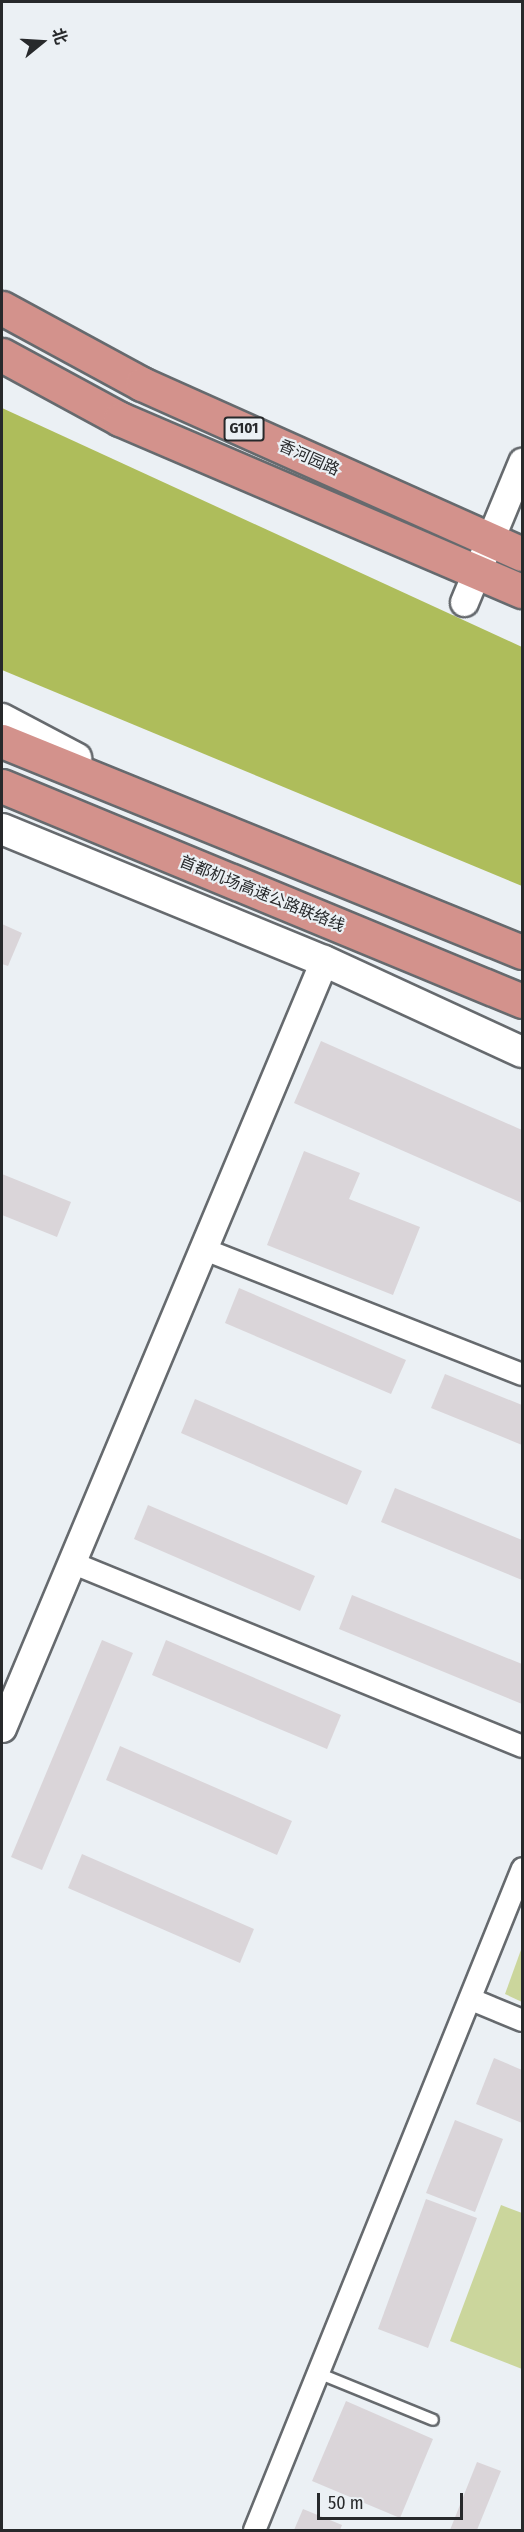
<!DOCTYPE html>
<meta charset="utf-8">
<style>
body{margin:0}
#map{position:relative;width:524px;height:2532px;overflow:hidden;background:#ebf0f4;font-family:"Fira Sans Condensed","Noto Sans SC",sans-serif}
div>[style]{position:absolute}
.green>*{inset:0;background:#cbd69c}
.forest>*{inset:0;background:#aebd5b}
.building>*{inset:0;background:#dad5d9}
.roads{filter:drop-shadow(2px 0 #666a6e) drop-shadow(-2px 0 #666a6e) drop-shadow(0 2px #666a6e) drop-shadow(0 -2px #666a6e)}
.service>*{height:10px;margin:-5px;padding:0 5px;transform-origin:5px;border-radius:5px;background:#fff}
.minor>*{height:21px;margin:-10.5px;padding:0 10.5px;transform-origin:10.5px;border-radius:10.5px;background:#fff}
.tertiary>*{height:27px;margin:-13.5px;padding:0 13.5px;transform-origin:13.5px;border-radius:13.5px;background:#fff}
.secondary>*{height:30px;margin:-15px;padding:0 15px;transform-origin:15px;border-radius:15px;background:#fff}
.trunk>*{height:33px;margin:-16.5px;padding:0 16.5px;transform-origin:16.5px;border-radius:16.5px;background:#d3928c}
span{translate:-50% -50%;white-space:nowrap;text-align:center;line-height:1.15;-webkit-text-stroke:4.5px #ebf0f4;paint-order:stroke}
.shield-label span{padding:2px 4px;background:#ebf0f4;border:2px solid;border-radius:4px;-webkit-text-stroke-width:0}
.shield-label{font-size:15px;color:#27292b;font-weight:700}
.street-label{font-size:16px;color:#27292b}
.frame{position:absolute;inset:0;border:3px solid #27292b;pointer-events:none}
.north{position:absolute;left:12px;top:12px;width:60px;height:60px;-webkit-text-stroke:4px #ebf0f4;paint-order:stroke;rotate:72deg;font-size:16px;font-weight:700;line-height:24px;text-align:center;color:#27292b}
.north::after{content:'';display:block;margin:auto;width:21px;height:27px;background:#27292b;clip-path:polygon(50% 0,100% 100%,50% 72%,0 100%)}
.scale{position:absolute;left:317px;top:2493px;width:146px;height:27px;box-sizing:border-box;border:3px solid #27292b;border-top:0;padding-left:8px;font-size:18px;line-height:21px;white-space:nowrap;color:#27292b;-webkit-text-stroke:4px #ebf0f4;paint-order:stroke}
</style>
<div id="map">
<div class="green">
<div style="clip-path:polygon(522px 1947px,522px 2002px,505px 1994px)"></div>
<div style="clip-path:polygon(501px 2205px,522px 2213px,522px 2369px,450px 2341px)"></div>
</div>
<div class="forest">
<div style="clip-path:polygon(2px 408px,522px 647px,522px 886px,2px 670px)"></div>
</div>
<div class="building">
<div style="clip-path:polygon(2px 924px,22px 933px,8px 966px,2px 964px)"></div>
<div style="clip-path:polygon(321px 1041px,522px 1130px,522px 1203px,294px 1103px)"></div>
<div style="clip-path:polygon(304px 1151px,360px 1173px,349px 1199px,420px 1227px,393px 1295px,267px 1245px)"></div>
<div style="clip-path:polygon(2px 1174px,71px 1202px,57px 1237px,2px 1215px)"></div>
<div style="clip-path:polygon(239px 1288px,406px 1360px,391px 1394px,225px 1323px)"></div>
<div style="clip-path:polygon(445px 1374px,522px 1405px,522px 1445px,431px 1408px)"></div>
<div style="clip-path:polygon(195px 1399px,362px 1471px,347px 1505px,181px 1433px)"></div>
<div style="clip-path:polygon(395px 1488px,522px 1540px,522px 1580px,381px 1522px)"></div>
<div style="clip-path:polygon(148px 1505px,315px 1576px,300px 1611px,134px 1539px)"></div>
<div style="clip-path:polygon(352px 1595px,522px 1664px,522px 1704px,339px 1629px)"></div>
<div style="clip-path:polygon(102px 1640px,133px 1653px,42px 1870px,11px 1857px)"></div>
<div style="clip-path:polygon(166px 1640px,341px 1715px,327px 1749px,152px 1675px)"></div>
<div style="clip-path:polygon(120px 1746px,292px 1821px,277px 1855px,106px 1780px)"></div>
<div style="clip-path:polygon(82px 1854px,254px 1929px,240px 1963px,68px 1888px)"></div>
<div style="clip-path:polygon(494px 2058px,522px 2070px,522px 2123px,476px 2104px)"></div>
<div style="clip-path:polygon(455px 2120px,503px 2139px,475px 2212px,426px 2193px)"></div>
<div style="clip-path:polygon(426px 2199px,477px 2218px,428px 2348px,378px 2329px)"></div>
<div style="clip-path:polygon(346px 2401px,433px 2439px,400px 2518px,312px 2481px)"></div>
<div style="clip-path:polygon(477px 2462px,501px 2471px,477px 2530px,450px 2530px)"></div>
<div style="clip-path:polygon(303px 2509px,342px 2525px,340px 2530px,294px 2530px)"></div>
</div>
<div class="roads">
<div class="service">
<div style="left:318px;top:2373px;width:124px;rotate:22.2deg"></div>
</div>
<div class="minor">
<div style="left:202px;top:1248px;width:344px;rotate:21.5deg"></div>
<div style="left:71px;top:1562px;width:487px;rotate:22.2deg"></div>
<div style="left:471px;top:1999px;width:55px;rotate:22.4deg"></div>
<div style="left:254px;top:2530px;width:714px;rotate:-67.96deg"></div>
</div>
<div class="tertiary">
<div style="left:464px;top:602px;width:152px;rotate:-67.5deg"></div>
<div style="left:2px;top:1728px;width:832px;rotate:-67.23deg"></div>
</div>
<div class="secondary">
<div style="left:2px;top:719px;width:84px;rotate:27.8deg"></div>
<div style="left:2px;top:829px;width:348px;rotate:22.3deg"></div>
<div style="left:324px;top:961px;width:218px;rotate:24.7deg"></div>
</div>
<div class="trunk">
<div style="left:2px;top:308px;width:159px;rotate:28.5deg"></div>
<div style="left:142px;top:384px;width:416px;rotate:24.1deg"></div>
<div style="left:2px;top:355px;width:134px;rotate:28.5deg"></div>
<div style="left:120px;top:419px;width:437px;rotate:23.2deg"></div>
<div style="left:2px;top:741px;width:561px;rotate:22.09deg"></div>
<div style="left:2px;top:786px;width:563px;rotate:22.46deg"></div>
</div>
</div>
<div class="shield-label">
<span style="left:244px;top:429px">G101</span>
</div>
<div class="street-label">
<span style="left:309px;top:458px;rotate:24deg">香河园路</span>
<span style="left:262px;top:894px;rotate:22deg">首都机场高速公路联络线</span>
</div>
<div class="frame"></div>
<div class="north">北</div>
<div class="scale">50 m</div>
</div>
